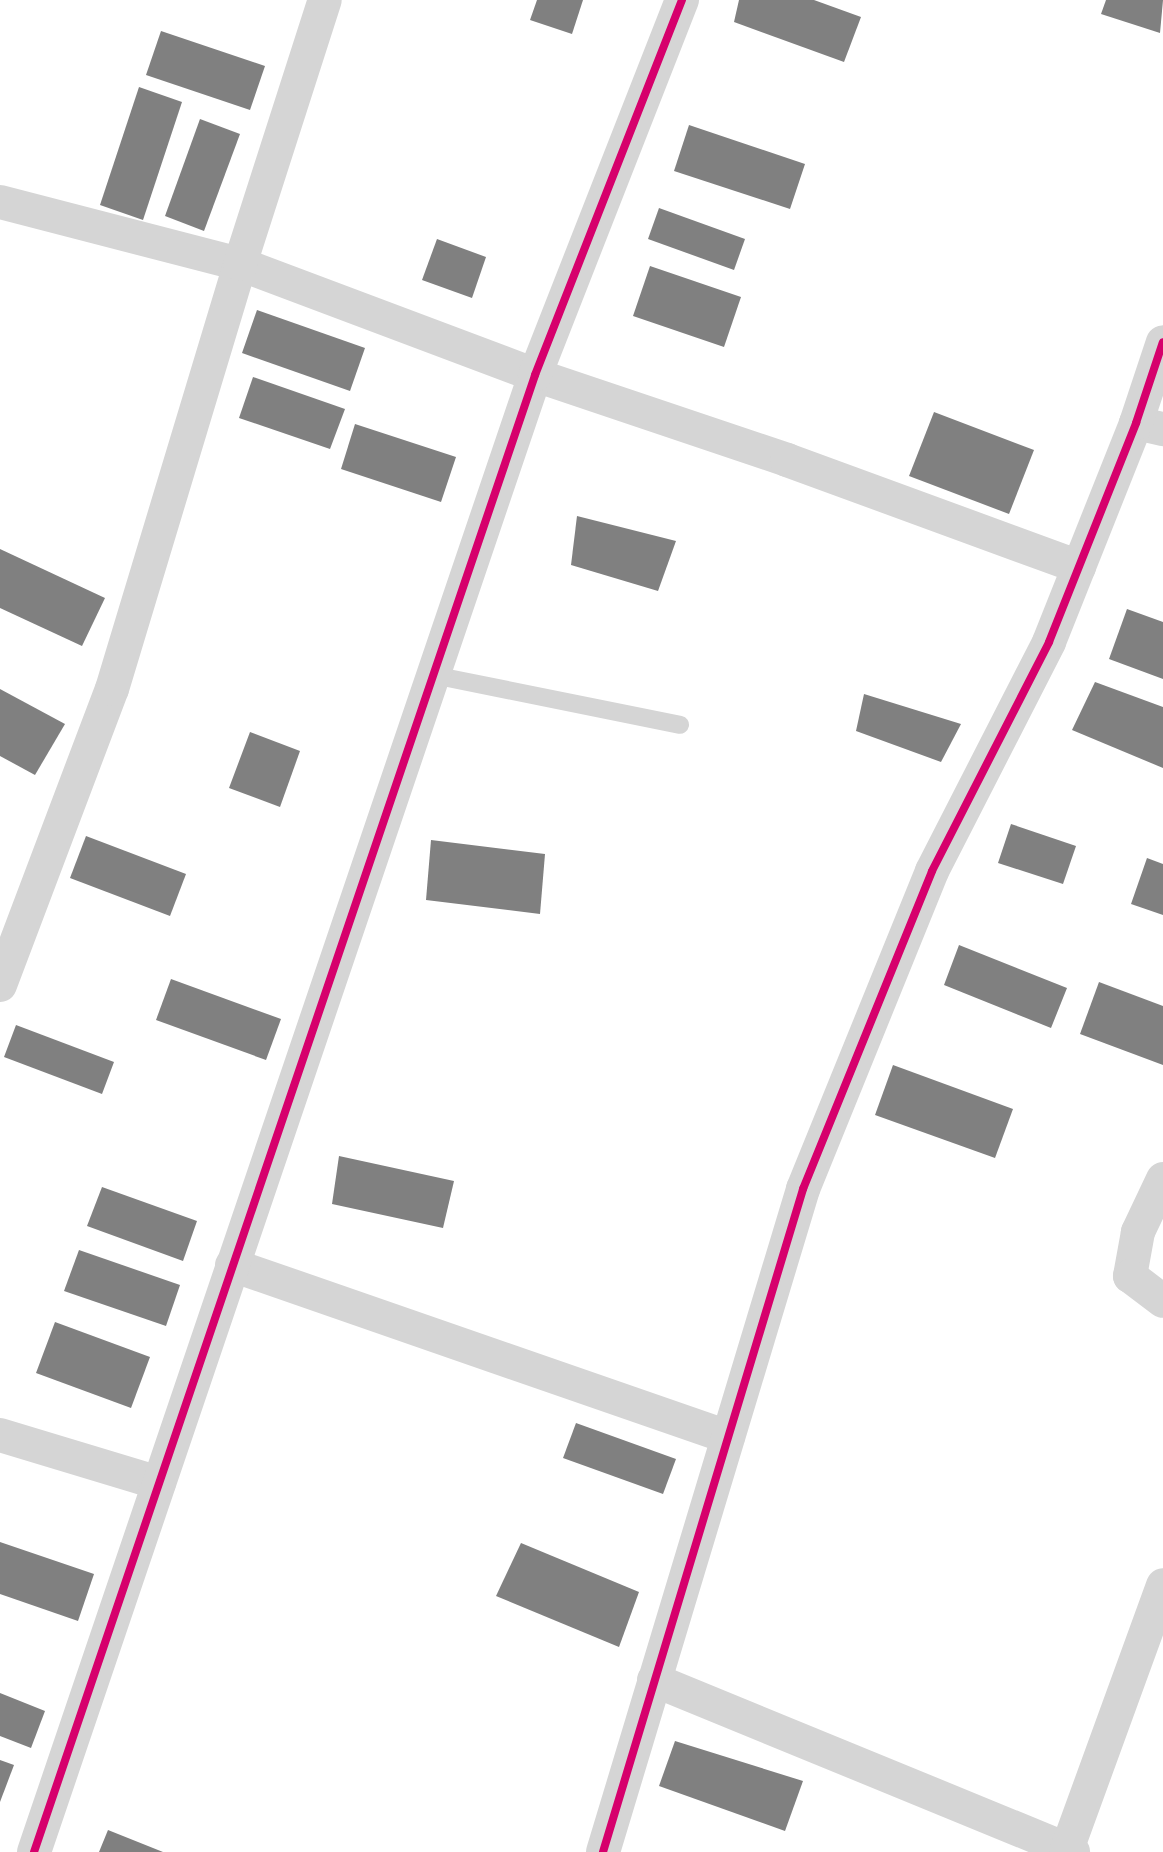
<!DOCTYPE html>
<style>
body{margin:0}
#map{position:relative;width:1163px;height:1852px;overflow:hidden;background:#fff;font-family:Manrope,sans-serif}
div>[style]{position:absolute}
.building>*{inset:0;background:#808080}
.lane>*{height:18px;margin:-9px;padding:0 9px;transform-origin:9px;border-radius:9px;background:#d5d5d5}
.street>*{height:34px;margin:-17px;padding:0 17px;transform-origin:17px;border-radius:17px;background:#d5d5d5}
.cycleway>*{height:8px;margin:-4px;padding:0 4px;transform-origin:4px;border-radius:4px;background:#d6006c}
span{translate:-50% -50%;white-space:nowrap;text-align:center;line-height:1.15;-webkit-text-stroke:8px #fff;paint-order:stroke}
</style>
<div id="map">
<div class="building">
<div style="clip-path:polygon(537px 0,583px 0,572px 34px,530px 20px)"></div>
<div style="clip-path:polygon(739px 0,814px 0,861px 17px,844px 62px,734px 22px)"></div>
<div style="clip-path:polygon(1106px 0,1163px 0,1160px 33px,1101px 14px)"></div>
<div style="clip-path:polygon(161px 31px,265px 66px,250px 110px,146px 75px)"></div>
<div style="clip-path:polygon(139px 87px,182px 102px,143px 220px,100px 205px)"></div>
<div style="clip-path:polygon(200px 119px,240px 134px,204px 231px,165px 216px)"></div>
<div style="clip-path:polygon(689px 125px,805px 164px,790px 209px,674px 171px)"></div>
<div style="clip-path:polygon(659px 208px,745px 239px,734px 270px,648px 239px)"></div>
<div style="clip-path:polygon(437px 239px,486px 257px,472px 298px,422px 280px)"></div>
<div style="clip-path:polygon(650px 266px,741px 297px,724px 347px,633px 316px)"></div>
<div style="clip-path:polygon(257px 310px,365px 348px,350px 391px,242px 353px)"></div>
<div style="clip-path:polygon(253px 377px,345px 409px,330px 449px,239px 418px)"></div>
<div style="clip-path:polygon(934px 412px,1034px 450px,1009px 514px,909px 476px)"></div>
<div style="clip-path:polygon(355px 424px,456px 457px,441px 502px,341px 469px)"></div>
<div style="clip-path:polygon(577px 516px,676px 541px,658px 591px,571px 565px)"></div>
<div style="clip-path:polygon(0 549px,105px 598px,82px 646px,0 608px)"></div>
<div style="clip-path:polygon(1127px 609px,1163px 622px,1163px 679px,1109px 659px)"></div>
<div style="clip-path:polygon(1095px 682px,1163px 707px,1163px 768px,1072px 730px)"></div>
<div style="clip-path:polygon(0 689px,65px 724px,35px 775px,0 756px)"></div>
<div style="clip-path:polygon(864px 694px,961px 724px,941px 762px,856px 731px)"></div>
<div style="clip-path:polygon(250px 732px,300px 751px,280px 807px,229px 788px)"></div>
<div style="clip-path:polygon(1011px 824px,1076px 846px,1063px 884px,998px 863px)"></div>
<div style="clip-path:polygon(86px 836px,186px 874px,170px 916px,70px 878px)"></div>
<div style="clip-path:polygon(431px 840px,545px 854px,540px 914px,426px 900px)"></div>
<div style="clip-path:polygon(1147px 858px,1163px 864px,1163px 915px,1131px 904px)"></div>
<div style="clip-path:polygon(959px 945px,1067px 988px,1051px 1028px,944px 985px)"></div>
<div style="clip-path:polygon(171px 979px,281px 1019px,266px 1060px,156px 1020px)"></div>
<div style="clip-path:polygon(1099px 982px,1163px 1006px,1163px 1065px,1080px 1034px)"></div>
<div style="clip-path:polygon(16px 1025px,114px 1062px,102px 1094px,4px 1057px)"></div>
<div style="clip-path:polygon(893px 1065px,1013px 1109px,995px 1158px,875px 1115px)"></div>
<div style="clip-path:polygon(339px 1156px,454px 1181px,443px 1228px,332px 1204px)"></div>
<div style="clip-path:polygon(102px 1187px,197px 1221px,183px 1261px,87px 1226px)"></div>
<div style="clip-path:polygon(79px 1250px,180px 1285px,166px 1326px,64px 1291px)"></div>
<div style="clip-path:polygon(55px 1322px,150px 1357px,131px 1408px,36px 1373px)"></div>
<div style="clip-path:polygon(576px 1423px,676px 1459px,663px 1494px,563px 1458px)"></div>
<div style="clip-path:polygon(0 1542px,94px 1574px,78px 1621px,0 1594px)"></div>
<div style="clip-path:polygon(521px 1543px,639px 1592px,619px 1647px,496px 1596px)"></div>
<div style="clip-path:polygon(0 1693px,45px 1711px,31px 1748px,0 1736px)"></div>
<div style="clip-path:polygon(675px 1741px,803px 1781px,785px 1831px,659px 1786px)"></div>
<div style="clip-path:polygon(0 1760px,14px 1765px,0 1802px)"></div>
<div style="clip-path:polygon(108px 1830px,163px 1852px,99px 1852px)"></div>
</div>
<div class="lane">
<div style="left:433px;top:675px;width:252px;rotate:11.4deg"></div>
</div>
<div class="street">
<div style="left:0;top:202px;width:248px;rotate:14.5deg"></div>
<div style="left:240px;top:264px;width:315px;rotate:20.6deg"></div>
<div style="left:535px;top:375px;width:266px;rotate:18.6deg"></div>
<div style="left:787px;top:460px;width:311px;rotate:20.1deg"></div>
<div style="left:1136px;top:423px;width:28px;rotate:13deg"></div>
<div style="left:0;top:985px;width:316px;rotate:-69.3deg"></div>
<div style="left:112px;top:689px;width:444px;rotate:-73.2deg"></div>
<div style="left:240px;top:264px;width:277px;rotate:-72.2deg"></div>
<div style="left:1163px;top:1179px;width:59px;rotate:115.3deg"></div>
<div style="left:1138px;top:1232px;width:45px;rotate:100.3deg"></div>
<div style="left:1130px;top:1276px;width:41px;rotate:37.1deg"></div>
<div style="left:232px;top:1265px;width:525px;rotate:19.13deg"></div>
<div style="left:0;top:1435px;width:166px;rotate:16.8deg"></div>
<div style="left:654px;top:1680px;width:453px;rotate:22.3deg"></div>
<div style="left:34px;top:1852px;width:1560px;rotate:-71.26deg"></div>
<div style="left:535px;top:375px;width:403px;rotate:-68.6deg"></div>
<div style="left:603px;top:1852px;width:693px;rotate:-73.21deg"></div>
<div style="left:803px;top:1189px;width:343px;rotate:-67.9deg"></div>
<div style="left:932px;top:871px;width:257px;rotate:-62.9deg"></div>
<div style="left:1049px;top:642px;width:236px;rotate:-68.3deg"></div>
<div style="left:1136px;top:423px;width:85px;rotate:-71.6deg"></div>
<div style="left:1066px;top:1852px;width:284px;rotate:-70deg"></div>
</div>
<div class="cycleway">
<div style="left:34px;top:1852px;width:1560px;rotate:-71.26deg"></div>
<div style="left:535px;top:375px;width:403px;rotate:-68.6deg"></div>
<div style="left:603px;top:1852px;width:693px;rotate:-73.21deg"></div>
<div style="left:803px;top:1189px;width:343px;rotate:-67.9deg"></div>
<div style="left:932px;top:871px;width:257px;rotate:-62.9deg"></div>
<div style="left:1049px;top:642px;width:236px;rotate:-68.3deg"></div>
<div style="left:1136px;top:423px;width:85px;rotate:-71.6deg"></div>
</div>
</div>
